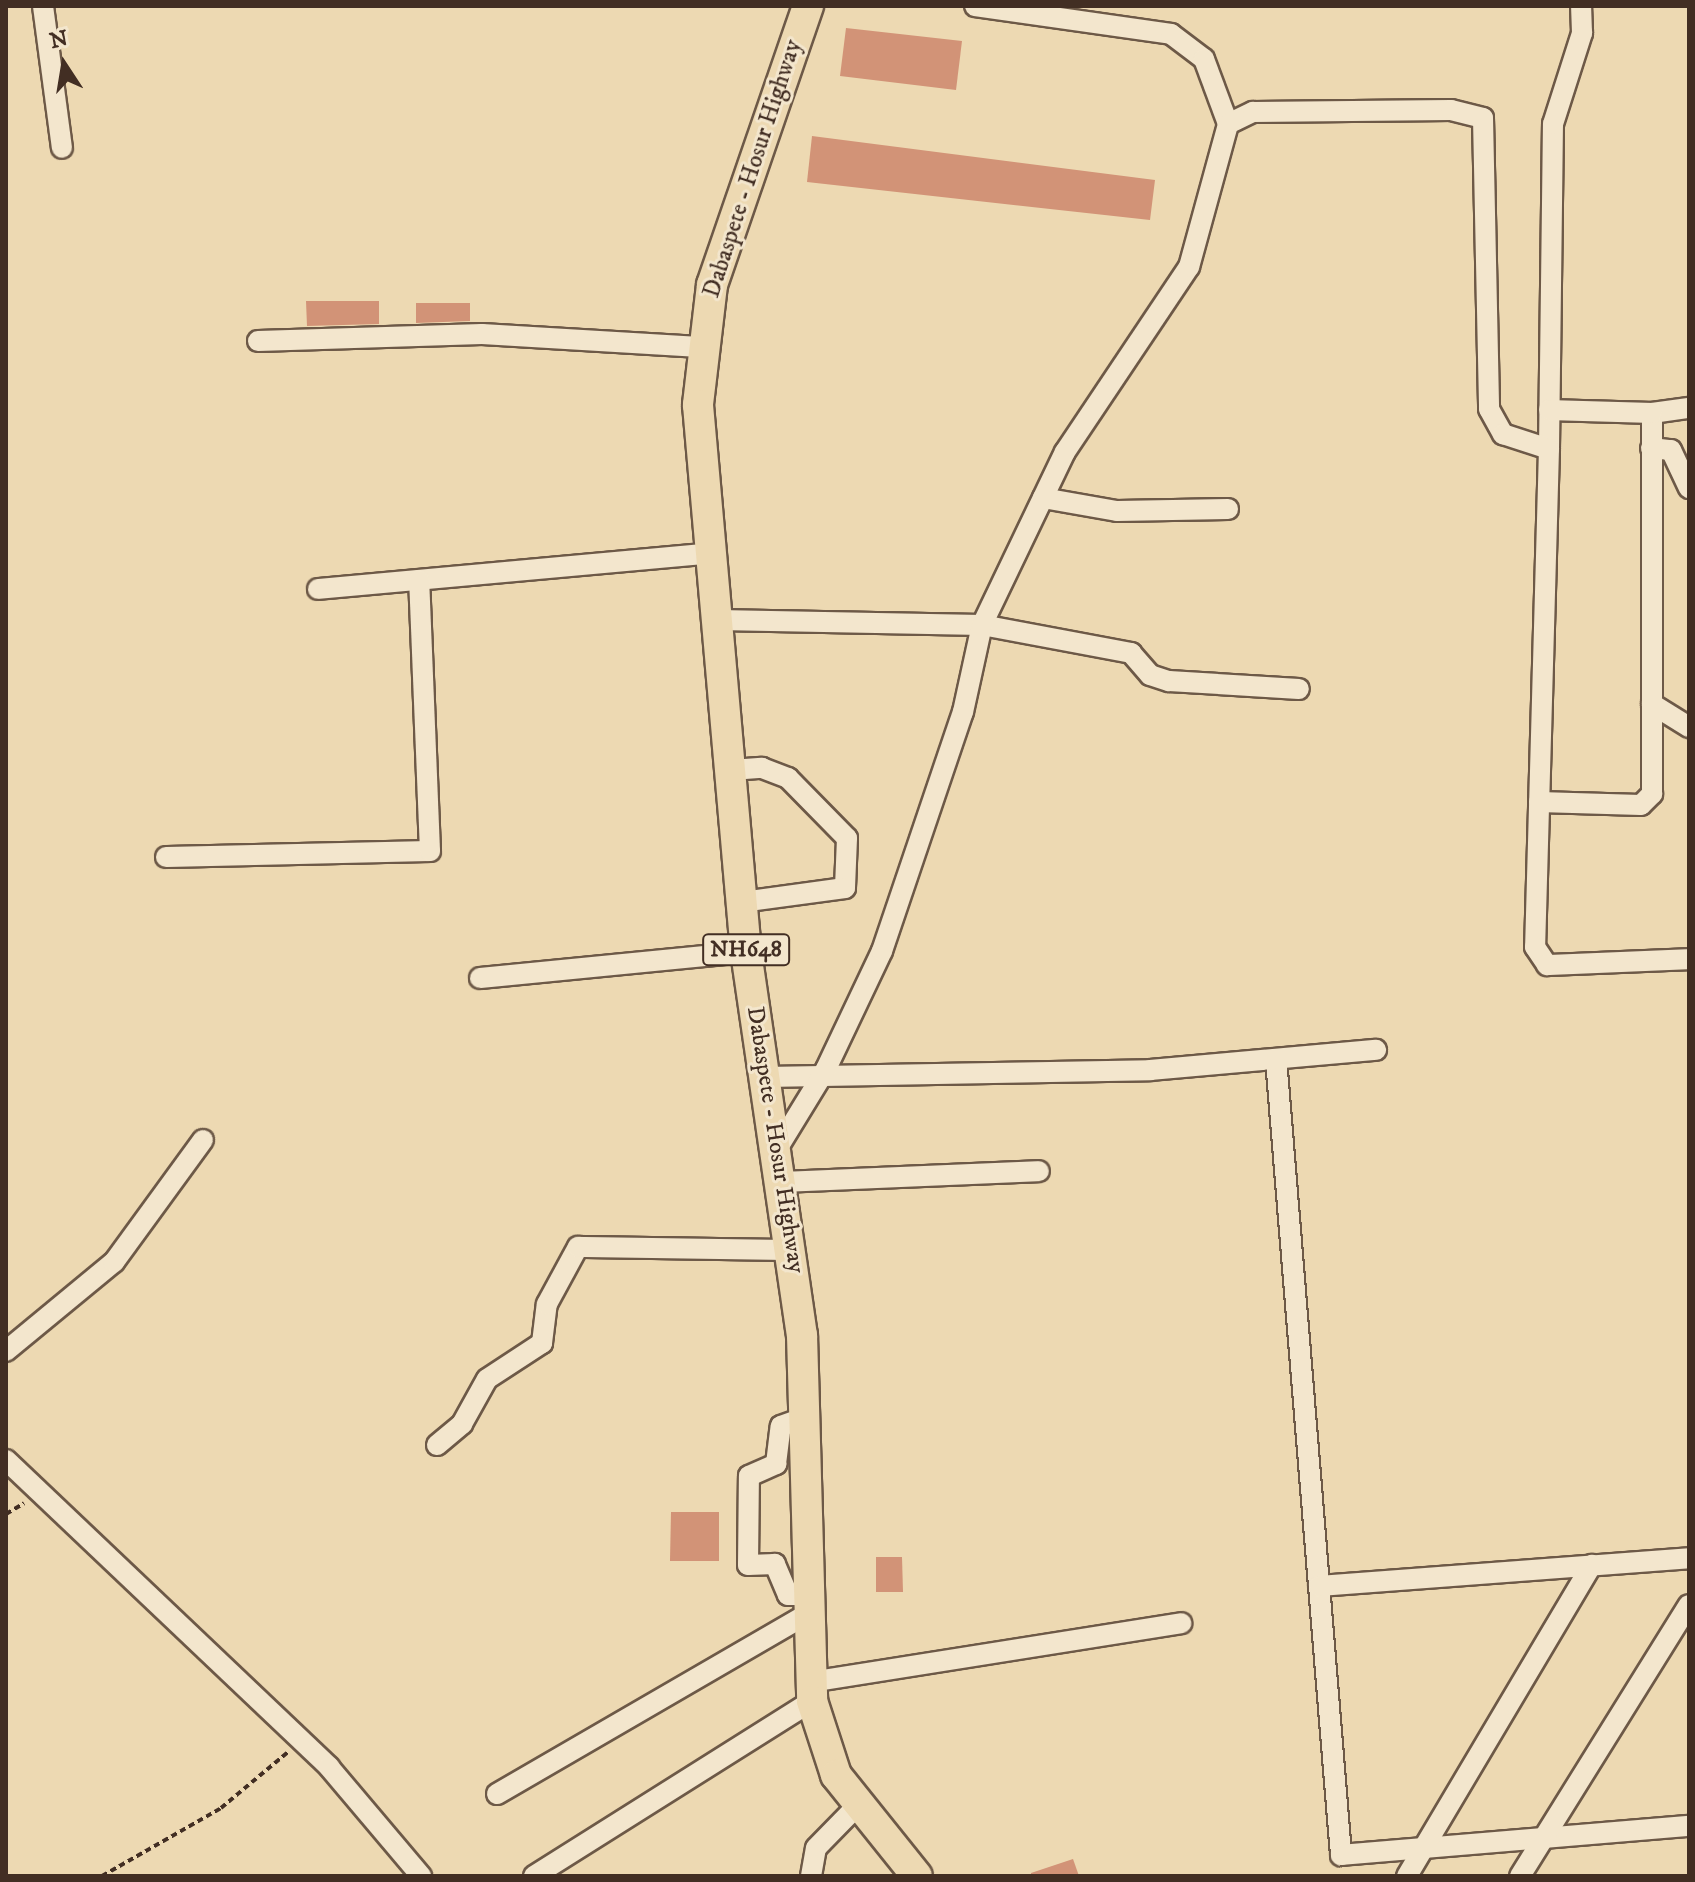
<!DOCTYPE html>
<style>
body{margin:0}
#map{position:relative;width:1695px;height:1882px;overflow:hidden;background:#edd9b2;font-family:"IM FELL DW Pica",serif}
div>[style]{position:absolute}
.building>*{inset:0;background:#d29377}
.path>*{height:4px;margin-top:-2px;transform-origin:0;background:repeating-linear-gradient(90deg,#422e23 0 6px,transparent 0 10px)}
.roads{filter:drop-shadow(2px 0 #6d5947) drop-shadow(-2px 0 #6d5947) drop-shadow(0 2px #6d5947) drop-shadow(0 -2px #6d5947)}
.minor>*{height:20px;margin:-10px;padding:0 10px;transform-origin:10px;border-radius:10px;background:#f3e6cd}
.highway>*{height:30px;margin:-15px;padding:0 15px;transform-origin:15px;border-radius:15px;background:#edd9b2}
span{translate:-50% -50%;white-space:nowrap;text-align:center;line-height:1.15;-webkit-text-stroke:6px #f3e6cd;paint-order:stroke}
.shield-label span{padding:2px 6px;background:#f3e6cd;border:2px solid;border-radius:6px;-webkit-text-stroke-width:0}
.shield-label{font-size:22px;color:#422e23;font-weight:700}
.street-label{font-size:24px;color:#422e23}
.frame{position:absolute;inset:0;border:8px solid #422e23;pointer-events:none}
.north{position:absolute;left:24px;top:24px;width:80px;height:80px;-webkit-text-stroke:6px #f3e6cd;paint-order:stroke;rotate:348deg;font-size:22px;font-weight:700;line-height:32px;text-align:center;color:#422e23}
.north::after{content:'';display:block;margin:auto;width:28px;height:36px;background:#422e23;clip-path:polygon(50% 0,100% 100%,50% 72%,0 100%)}
</style>
<div id="map">
<div class="building">
<div style="clip-path:polygon(846px 28px,962px 41px,956px 90px,840px 76px)"></div>
<div style="clip-path:polygon(812px 136px,1155px 180px,1150px 220px,807px 182px)"></div>
<div style="clip-path:polygon(306px 301px,379px 301px,379px 324px,307px 326px)"></div>
<div style="clip-path:polygon(416px 303px,470px 303px,470px 321px,416px 323px)"></div>
<div style="clip-path:polygon(671px 1512px,719px 1512px,719px 1561px,670px 1561px)"></div>
<div style="clip-path:polygon(876px 1557px,902px 1557px,903px 1592px,876px 1592px)"></div>
<div style="clip-path:polygon(1073px 1859px,1079px 1876px,1031px 1876px,1031px 1873px)"></div>
</div>
<div class="path">
<div style="left:6px;top:1514px;width:21px;rotate:-31deg"></div>
<div style="left:102px;top:1876px;width:137px;rotate:-29.7deg"></div>
<div style="left:221px;top:1808px;width:87px;rotate:-39.9deg"></div>
</div>
<div class="roads">
<div class="minor">
<div style="left:43px;top:6px;width:143px;rotate:82.4deg"></div>
<div style="left:975px;top:6px;width:198px;rotate:8.1deg"></div>
<div style="left:1171px;top:34px;width:41px;rotate:37.1deg"></div>
<div style="left:1204px;top:59px;width:69px;rotate:69.7deg"></div>
<div style="left:258px;top:341px;width:224px;rotate:-1.8deg"></div>
<div style="left:482px;top:334px;width:218px;rotate:3.4deg"></div>
<div style="left:1652px;top:413px;width:37px;rotate:-8deg"></div>
<div style="left:1651px;top:448px;width:20px;rotate:6deg"></div>
<div style="left:1671px;top:450px;width:42px;rotate:64.7deg"></div>
<div style="left:1549px;top:449px;width:325px;rotate:-89.3deg"></div>
<div style="left:1553px;top:124px;width:96px;rotate:-72.3deg"></div>
<div style="left:1582px;top:33px;width:27px;rotate:-92deg"></div>
<div style="left:1043px;top:498px;width:75px;rotate:10deg"></div>
<div style="left:1117px;top:511px;width:111px;rotate:-1deg"></div>
<div style="left:318px;top:589px;width:396px;rotate:-5.2deg"></div>
<div style="left:718px;top:620px;width:264px;rotate:1.1deg"></div>
<div style="left:982px;top:625px;width:152px;rotate:10.6deg"></div>
<div style="left:1131px;top:653px;width:29px;rotate:49deg"></div>
<div style="left:1150px;top:675px;width:20px;rotate:18deg"></div>
<div style="left:1169px;top:681px;width:130px;rotate:3.5deg"></div>
<div style="left:1652px;top:704px;width:44px;rotate:31.9deg"></div>
<div style="left:731px;top:770px;width:31px;rotate:-4deg"></div>
<div style="left:762px;top:768px;width:28px;rotate:21deg"></div>
<div style="left:788px;top:778px;width:84px;rotate:45.5deg"></div>
<div style="left:847px;top:838px;width:50px;rotate:92.3deg"></div>
<div style="left:845px;top:888px;width:105px;rotate:172.3deg"></div>
<div style="left:1539px;top:802px;width:102px;rotate:1.7deg"></div>
<div style="left:1641px;top:805px;width:16px;rotate:-45deg"></div>
<div style="left:1652px;top:794px;width:381px;rotate:-90deg"></div>
<div style="left:1652px;top:413px;width:103px;rotate:-178.3deg"></div>
<div style="left:166px;top:857px;width:264px;rotate:-1.3deg"></div>
<div style="left:430px;top:851px;width:271px;rotate:-92.3deg"></div>
<div style="left:480px;top:978px;width:267px;rotate:-5.6deg"></div>
<div style="left:1276px;top:1059px;width:799px;rotate:85.33deg"></div>
<div style="left:1341px;top:1855px;width:349px;rotate:-4.8deg"></div>
<div style="left:765px;top:1077px;width:385px;rotate:-1deg"></div>
<div style="left:1150px;top:1070px;width:227px;rotate:-5.1deg"></div>
<div style="left:777px;top:1149px;width:94px;rotate:-58.5deg"></div>
<div style="left:826px;top:1069px;width:131px;rotate:-64.6deg"></div>
<div style="left:882px;top:951px;width:252px;rotate:-71.3deg"></div>
<div style="left:963px;top:712px;width:89px;rotate:-77.7deg"></div>
<div style="left:982px;top:625px;width:192px;rotate:-64.4deg"></div>
<div style="left:1065px;top:452px;width:223px;rotate:-56.2deg"></div>
<div style="left:1189px;top:267px;width:148px;rotate:-74.7deg"></div>
<div style="left:1228px;top:124px;width:28px;rotate:-26deg"></div>
<div style="left:1253px;top:112px;width:198px;rotate:-0.6deg"></div>
<div style="left:1451px;top:110px;width:33px;rotate:14deg"></div>
<div style="left:1483px;top:118px;width:291px;rotate:88.8deg"></div>
<div style="left:1489px;top:409px;width:29px;rotate:61deg"></div>
<div style="left:1503px;top:434px;width:48px;rotate:18.1deg"></div>
<div style="left:1549px;top:449px;width:498px;rotate:91.6deg"></div>
<div style="left:1535px;top:947px;width:22px;rotate:56deg"></div>
<div style="left:1547px;top:965px;width:142px;rotate:-2.4deg"></div>
<div style="left:780px;top:1182px;width:259px;rotate:-2.4deg"></div>
<div style="left:6px;top:1351px;width:140px;rotate:-39.5deg"></div>
<div style="left:114px;top:1262px;width:151px;rotate:-53.9deg"></div>
<div style="left:437px;top:1445px;width:33px;rotate:-40deg"></div>
<div style="left:462px;top:1424px;width:51px;rotate:-60.9deg"></div>
<div style="left:487px;top:1379px;width:66px;rotate:-33.2deg"></div>
<div style="left:542px;top:1343px;width:39px;rotate:-83deg"></div>
<div style="left:547px;top:1304px;width:65px;rotate:-61.5deg"></div>
<div style="left:578px;top:1247px;width:215px;rotate:0.8deg"></div>
<div style="left:6px;top:1460px;width:446px;rotate:43.5deg"></div>
<div style="left:329px;top:1767px;width:143px;rotate:49.8deg"></div>
<div style="left:1319px;top:1586px;width:371px;rotate:-4.3deg"></div>
<div style="left:807px;top:1595px;width:19px;rotate:180deg"></div>
<div style="left:788px;top:1595px;width:34px;rotate:-113deg"></div>
<div style="left:775px;top:1564px;width:27px;rotate:178deg"></div>
<div style="left:748px;top:1565px;width:89px;rotate:-89.4deg"></div>
<div style="left:749px;top:1476px;width:30px;rotate:-24deg"></div>
<div style="left:776px;top:1464px;width:38px;rotate:-83deg"></div>
<div style="left:781px;top:1426px;width:29px;rotate:-20deg"></div>
<div style="left:810px;top:1682px;width:376px;rotate:-9deg"></div>
<div style="left:497px;top:1794px;width:358px;rotate:-30.1deg"></div>
<div style="left:534px;top:1876px;width:328px;rotate:-32.2deg"></div>
<div style="left:811px;top:1876px;width:28px;rotate:-80deg"></div>
<div style="left:816px;top:1848px;width:57px;rotate:-45.7deg"></div>
<div style="left:1407px;top:1876px;width:362px;rotate:-59.3deg"></div>
<div style="left:1520px;top:1876px;width:319px;rotate:-58.1deg"></div>
</div>
<div class="highway">
<div style="left:808px;top:6px;width:295px;rotate:109deg"></div>
<div style="left:712px;top:285px;width:121px;rotate:96.7deg"></div>
<div style="left:698px;top:405px;width:549px;rotate:84.99deg"></div>
<div style="left:746px;top:952px;width:387px;rotate:81.7deg"></div>
<div style="left:802px;top:1335px;width:366px;rotate:88.4deg"></div>
<div style="left:812px;top:1701px;width:78px;rotate:72deg"></div>
<div style="left:836px;top:1775px;width:129px;rotate:51.3deg"></div>
</div>
</div>
<div class="shield-label">
<span style="left:746px;top:950px">NH648</span>
</div>
<div class="street-label">
<span style="left:753px;top:169px;rotate:-72deg">Dabaspete - Hosur Highway</span>
<span style="left:775px;top:1140px;rotate:81deg">Dabaspete - Hosur Highway</span>
</div>
<div class="frame"></div>
<div class="north">N</div>
</div>
